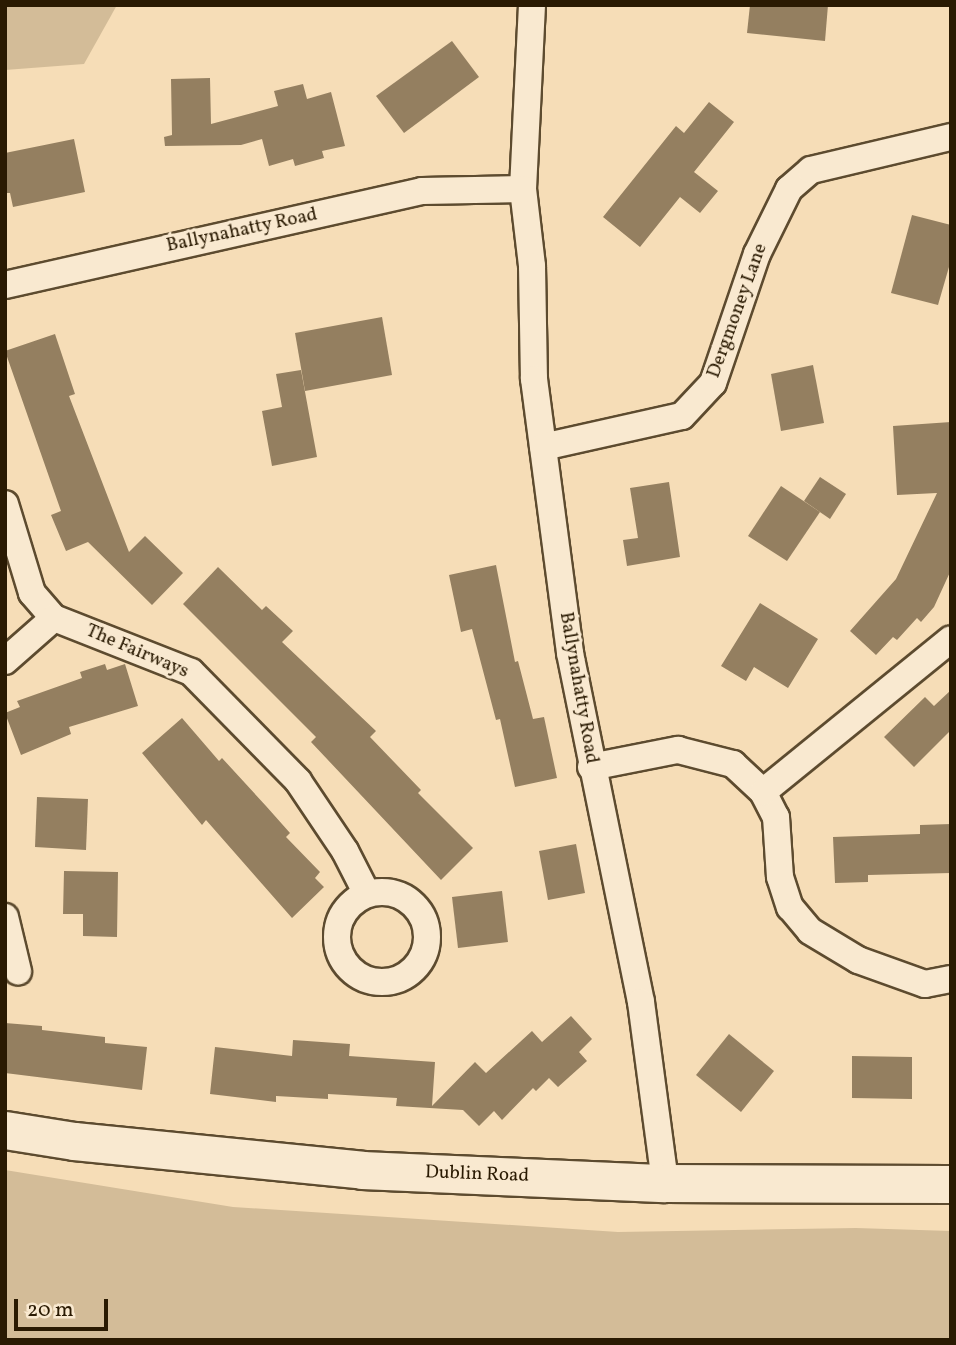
<!DOCTYPE html>
<style>
body{margin:0}
#map{position:relative;width:956px;height:1345px;overflow:hidden;background:#f6ddb7;font-family:Vollkorn,serif}
div>[style]{position:absolute}
.green>*{inset:0;background:#d3bc98}
.building>*{inset:0;background:#947f60}
.roads{filter:drop-shadow(2px 0 #5d4b2f) drop-shadow(-2px 0 #5d4b2f) drop-shadow(0 2px #5d4b2f) drop-shadow(0 -2px #5d4b2f)}
.street>*{height:26px;margin:-13px;padding:0 13px;transform-origin:13px;border-radius:13px;background:#f9e9d0}
.street>.ring{margin:-13px;padding:0;box-sizing:content-box;background:none;border:26px solid #f9e9d0;border-radius:50%}
.secondary>*{height:37px;margin:-18.5px;padding:0 18.5px;transform-origin:18.5px;border-radius:18.5px;background:#f9e9d0}
span{translate:-50% -50%;white-space:nowrap;text-align:center;line-height:1.15;-webkit-text-stroke:6px #f9e9d0;paint-order:stroke}
.street-label{font-size:19px;color:#2a1a02}
.frame{position:absolute;inset:0;border:7px solid #2a1a02;pointer-events:none}
.scale{position:absolute;left:14px;top:1299px;width:94px;height:32px;box-sizing:border-box;border:4px solid #2a1a02;border-top:0;padding-left:9px;font-size:21px;line-height:24px;white-space:nowrap;color:#2a1a02;-webkit-text-stroke:5px #f9e9d0;paint-order:stroke}
</style>
<div id="map">
<div class="green">
<div style="clip-path:polygon(5px 5px,117px 5px,84px 64px,5px 70px)"></div>
<div style="clip-path:polygon(5px 1170px,233px 1207px,618px 1232px,856px 1228px,951px 1231px,951px 1340px,5px 1340px)"></div>
</div>
<div class="building">
<div style="clip-path:polygon(750px 5px,828px 5px,825px 41px,747px 33px)"></div>
<div style="clip-path:polygon(452px 41px,479px 77px,404px 133px,376px 96px)"></div>
<div style="clip-path:polygon(210px 78px,211px 124px,278px 106px,274px 91px,303px 84px,307px 99px,331px 92px,345px 146px,322px 151px,324px 158px,295px 166px,293px 159px,269px 166px,262px 139px,241px 145px,165px 146px,164px 137px,172px 135px,171px 79px)"></div>
<div style="clip-path:polygon(709px 102px,734px 122px,694px 172px,718px 191px,700px 213px,680px 197px,640px 247px,603px 217px,676px 126px,684px 133px)"></div>
<div style="clip-path:polygon(74px 139px,85px 192px,13px 207px,10px 193px,5px 193px,5px 153px)"></div>
<div style="clip-path:polygon(912px 215px,951px 225px,951px 260px,938px 305px,891px 293px)"></div>
<div style="clip-path:polygon(382px 317px,392px 375px,305px 391px,295px 333px)"></div>
<div style="clip-path:polygon(55px 334px,75px 394px,69px 396px,129px 552px,145px 536px,183px 573px,152px 605px,88px 542px,66px 551px,51px 515px,61px 511px,5px 351px)"></div>
<div style="clip-path:polygon(813px 365px,824px 423px,781px 431px,771px 374px)"></div>
<div style="clip-path:polygon(301px 370px,317px 457px,272px 466px,262px 411px,282px 407px,276px 374px)"></div>
<div style="clip-path:polygon(951px 422px,951px 570px,934px 607px,921px 622px,917px 618px,897px 640px,893px 637px,876px 655px,850px 631px,896px 579px,937px 493px,897px 495px,893px 426px)"></div>
<div style="clip-path:polygon(820px 477px,846px 494px,830px 519px,804px 501px)"></div>
<div style="clip-path:polygon(669px 482px,680px 557px,627px 566px,623px 540px,638px 538px,630px 488px)"></div>
<div style="clip-path:polygon(781px 486px,820px 512px,787px 561px,748px 536px)"></div>
<div style="clip-path:polygon(496px 565px,515px 662px,518px 661px,533px 719px,544px 717px,557px 778px,515px 787px,500px 719px,496px 720px,472px 629px,461px 632px,449px 575px)"></div>
<div style="clip-path:polygon(218px 567px,262px 610px,266px 606px,293px 631px,282px 642px,376px 731px,370px 737px,421px 790px,418px 793px,473px 848px,441px 880px,311px 742px,316px 737px,183px 604px)"></div>
<div style="clip-path:polygon(760px 603px,818px 639px,788px 688px,754px 667px,746px 681px,721px 666px)"></div>
<div style="clip-path:polygon(105px 664px,107px 670px,125px 664px,138px 706px,69px 727px,71px 734px,21px 755px,5px 713px,20px 707px,17px 701px,82px 678px,80px 672px)"></div>
<div style="clip-path:polygon(951px 690px,951px 730px,914px 767px,884px 737px,925px 697px,934px 706px)"></div>
<div style="clip-path:polygon(182px 718px,219px 761px,222px 758px,266px 806px,290px 833px,286px 837px,320px 872px,315px 878px,324px 887px,292px 918px,206px 820px,202px 825px,142px 753px)"></div>
<div style="clip-path:polygon(37px 797px,88px 799px,86px 850px,35px 847px)"></div>
<div style="clip-path:polygon(951px 824px,951px 873px,868px 875px,868px 882px,835px 883px,833px 837px,920px 834px,920px 825px)"></div>
<div style="clip-path:polygon(576px 844px,585px 893px,548px 900px,539px 851px)"></div>
<div style="clip-path:polygon(64px 871px,118px 872px,117px 937px,83px 936px,83px 914px,63px 914px)"></div>
<div style="clip-path:polygon(502px 891px,508px 942px,458px 948px,452px 897px)"></div>
<div style="clip-path:polygon(571px 1016px,592px 1039px,579px 1052px,587px 1061px,558px 1087px,549px 1078px,536px 1091px,533px 1088px,502px 1120px,494px 1111px,479px 1126px,463px 1110px,396px 1106px,397px 1098px,328px 1094px,328px 1099px,276px 1096px,276px 1102px,210px 1094px,215px 1047px,292px 1056px,293px 1040px,350px 1044px,349px 1056px,435px 1062px,432px 1106px,475px 1062px,486px 1073px,532px 1031px,542px 1042px)"></div>
<div style="clip-path:polygon(5px 1023px,42px 1026px,42px 1030px,105px 1037px,105px 1043px,147px 1047px,142px 1090px,5px 1073px)"></div>
<div style="clip-path:polygon(729px 1034px,774px 1071px,741px 1112px,696px 1075px)"></div>
<div style="clip-path:polygon(852px 1056px,912px 1057px,912px 1099px,852px 1098px)"></div>
</div>
<div class="roads">
<div class="street">
<div style="left:532px;top:5px;width:184px;rotate:92.8deg"></div>
<div style="left:523px;top:189px;width:78px;rotate:83.3deg"></div>
<div style="left:532px;top:266px;width:113px;rotate:89deg"></div>
<div style="left:534px;top:379px;width:276px;rotate:82.5deg"></div>
<div style="left:570px;top:653px;width:356px;rotate:78.5deg"></div>
<div style="left:641px;top:1002px;width:183px;rotate:82.4deg"></div>
<div style="left:5px;top:285px;width:427px;rotate:-12.7deg"></div>
<div style="left:422px;top:191px;width:101px;rotate:-1.1deg"></div>
<div style="left:543px;top:447px;width:142px;rotate:-12.6deg"></div>
<div style="left:682px;top:416px;width:45px;rotate:-46.8deg"></div>
<div style="left:713px;top:383px;width:136px;rotate:-71.2deg"></div>
<div style="left:757px;top:254px;width:72px;rotate:-63.8deg"></div>
<div style="left:789px;top:189px;width:29px;rotate:-41deg"></div>
<div style="left:811px;top:170px;width:144px;rotate:-13.3deg"></div>
<div style="left:5px;top:504px;width:93px;rotate:73.1deg"></div>
<div style="left:32px;top:593px;width:33px;rotate:49deg"></div>
<div style="left:54px;top:618px;width:147px;rotate:21.5deg"></div>
<div style="left:191px;top:672px;width:153px;rotate:45.5deg"></div>
<div style="left:298px;top:781px;width:84px;rotate:56.1deg"></div>
<div style="left:345px;top:851px;width:48px;rotate:62.9deg"></div>
<div style="left:5px;top:661px;width:65px;rotate:-41.3deg"></div>
<div style="left:591px;top:767px;width:89px;rotate:-11.1deg"></div>
<div style="left:678px;top:750px;width:57px;rotate:14.3deg"></div>
<div style="left:733px;top:764px;width:41px;rotate:43deg"></div>
<div style="left:763px;top:792px;width:28px;rotate:63deg"></div>
<div style="left:776px;top:817px;width:60px;rotate:86.2deg"></div>
<div style="left:780px;top:877px;width:32px;rotate:72deg"></div>
<div style="left:790px;top:907px;width:31px;rotate:50deg"></div>
<div style="left:810px;top:931px;width:56px;rotate:31.1deg"></div>
<div style="left:858px;top:960px;width:71px;rotate:19.7deg"></div>
<div style="left:925px;top:984px;width:26px;rotate:-11deg"></div>
<div style="left:763px;top:792px;width:242px;rotate:-39.1deg"></div>
<div class="ring" style="left:337px;top:892px;width:64px;height:64px"></div>
<div style="left:5px;top:917px;width:56px;rotate:76.5deg"></div>
</div>
<div class="secondary">
<div style="left:5px;top:1130px;width:70px;rotate:9.1deg"></div>
<div style="left:74px;top:1141px;width:289px;rotate:5.7deg"></div>
<div style="left:362px;top:1170px;width:303px;rotate:2.5deg"></div>
<div style="left:665px;top:1183px;width:286px;rotate:0.2deg"></div>
</div>
</div>
<div class="street-label">
<span style="left:242px;top:231px;rotate:-12deg">Ballynahatty Road</span>
<span style="left:738px;top:311px;rotate:-70deg">Dergmoney Lane</span>
<span style="left:137px;top:652px;rotate:23deg">The Fairways</span>
<span style="left:578px;top:688px;rotate:80deg">Ballynahatty Road</span>
<span style="left:477px;top:1175px;rotate:2deg">Dublin Road</span>
</div>
<div class="frame"></div>
<div class="scale">20 m</div>
</div>
